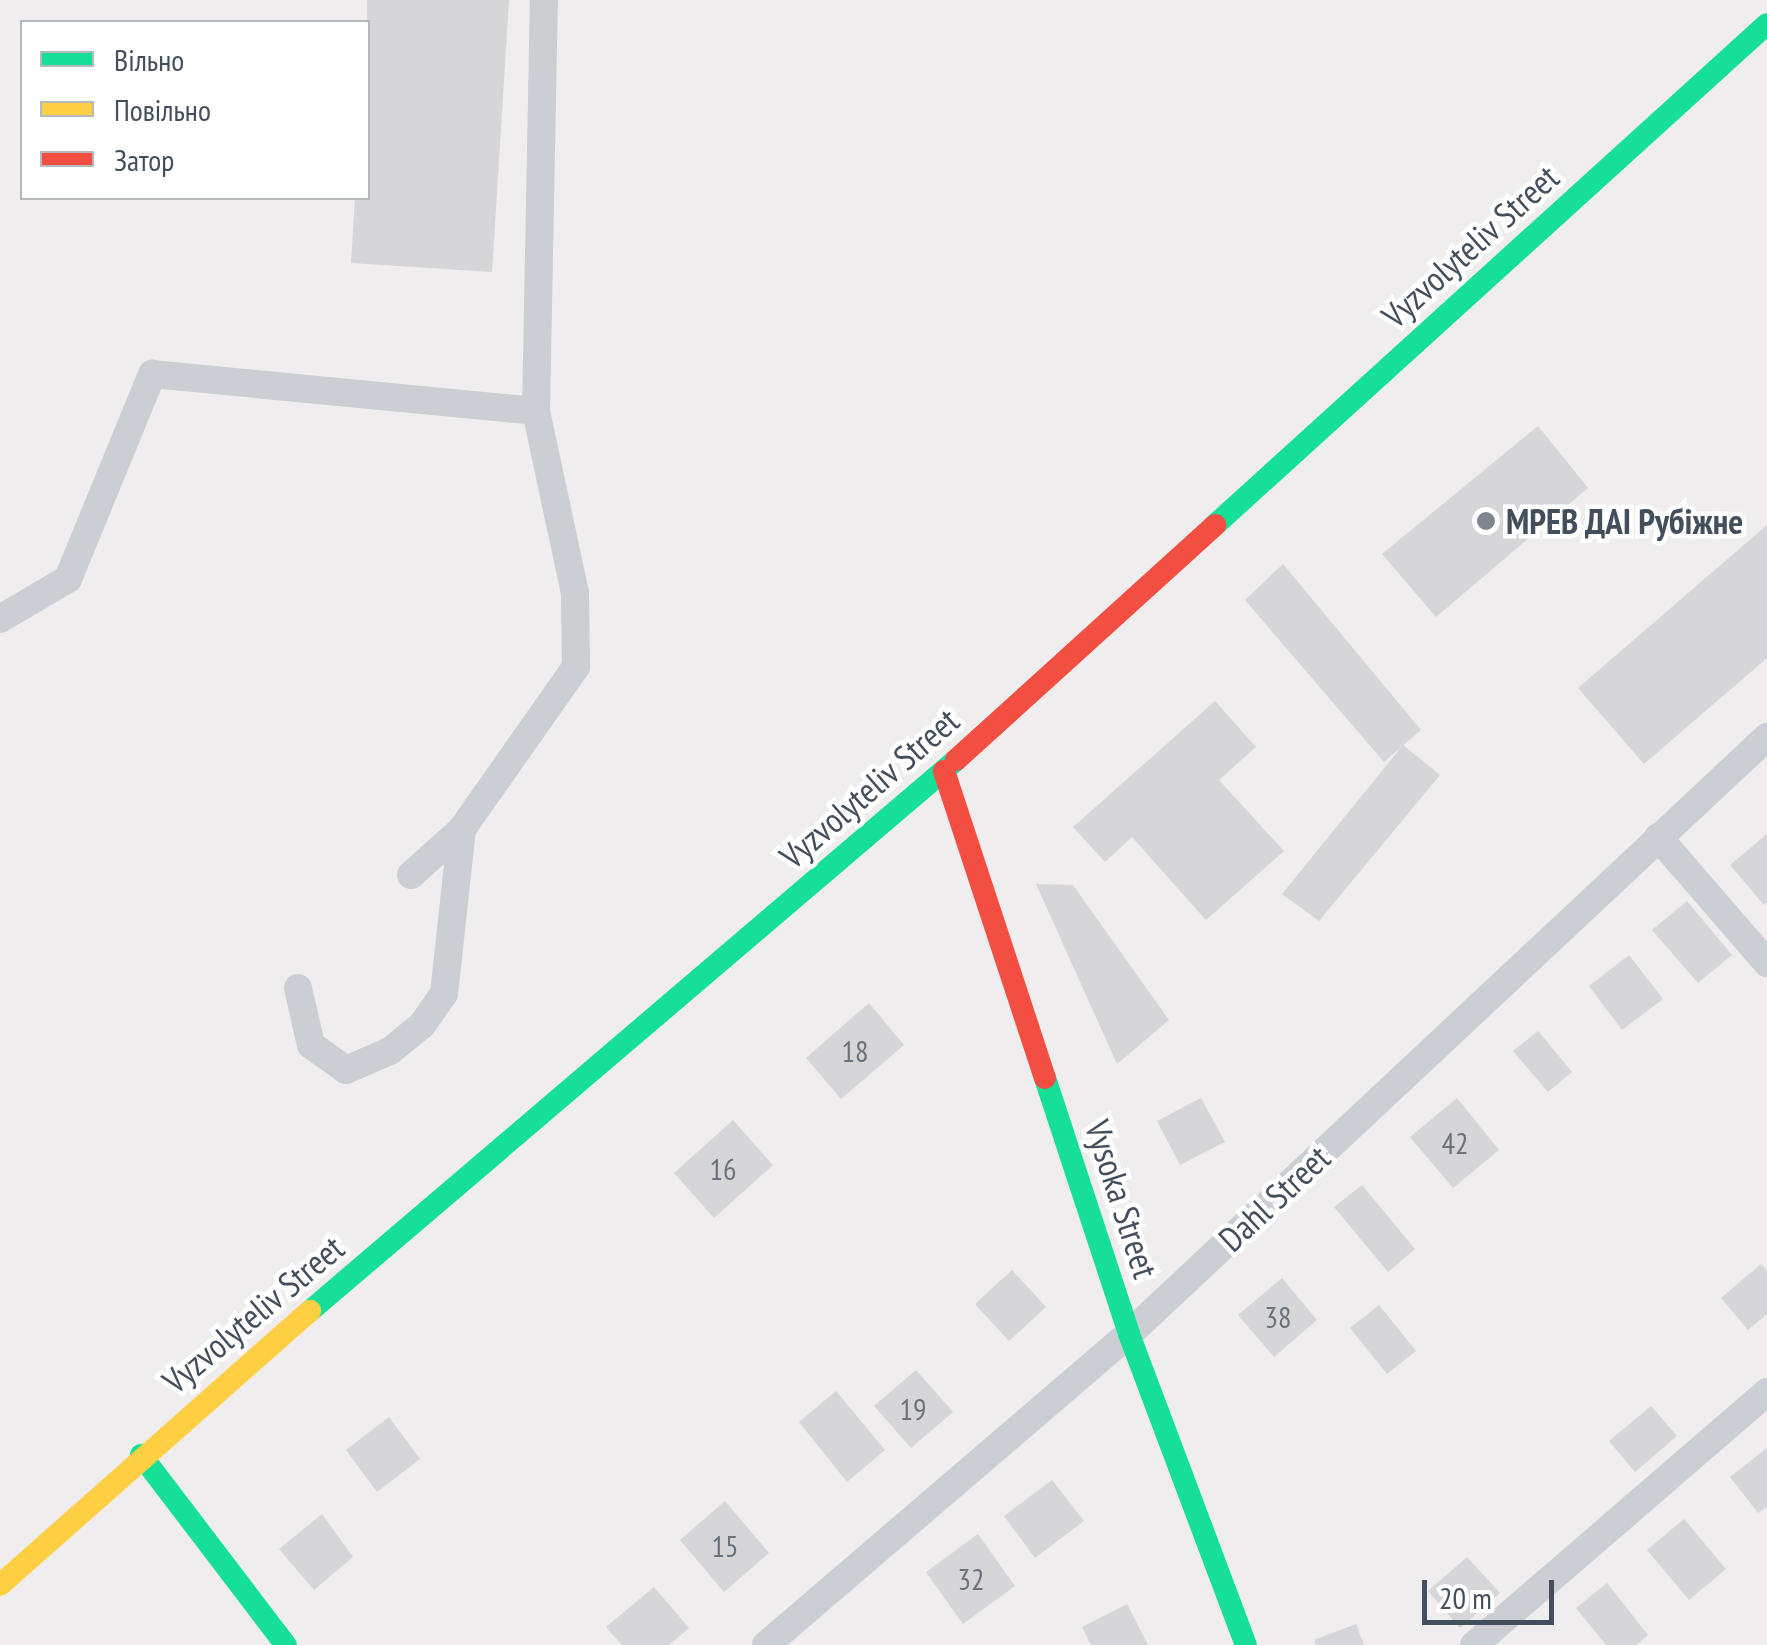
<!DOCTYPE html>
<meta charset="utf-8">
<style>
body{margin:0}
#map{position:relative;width:1767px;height:1645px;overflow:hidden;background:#efeded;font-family:"PT Sans Narrow",sans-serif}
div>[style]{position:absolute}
.building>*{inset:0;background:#d6d5d7}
.lane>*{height:28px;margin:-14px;padding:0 14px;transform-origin:14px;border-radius:14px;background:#cbced2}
.fast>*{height:22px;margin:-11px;padding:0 11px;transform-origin:11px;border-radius:11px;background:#16e098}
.slow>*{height:22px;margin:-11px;padding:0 11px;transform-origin:11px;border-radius:11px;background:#ffcf43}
.jam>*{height:22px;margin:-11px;padding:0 11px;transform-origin:11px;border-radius:11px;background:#f24e42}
.dots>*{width:28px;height:28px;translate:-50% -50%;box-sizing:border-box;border:5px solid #fff;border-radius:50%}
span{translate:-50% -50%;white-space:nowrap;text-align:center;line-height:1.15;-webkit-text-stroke:9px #fff;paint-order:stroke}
.number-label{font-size:30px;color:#69727c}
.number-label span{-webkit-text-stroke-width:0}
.street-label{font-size:35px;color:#434f5c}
.poi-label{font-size:35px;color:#434f5c;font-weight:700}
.left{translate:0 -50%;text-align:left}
.legend{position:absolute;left:20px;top:20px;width:350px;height:180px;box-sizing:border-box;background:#fff;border:2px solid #b4b9be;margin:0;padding:12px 18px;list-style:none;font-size:30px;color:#434f5c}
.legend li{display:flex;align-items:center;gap:20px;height:50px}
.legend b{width:50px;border:2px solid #b4b9be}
.scale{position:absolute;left:1422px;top:1580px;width:132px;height:45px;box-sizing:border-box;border:5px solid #434f5c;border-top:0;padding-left:12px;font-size:30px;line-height:35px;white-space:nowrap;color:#434f5c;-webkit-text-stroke:8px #fff;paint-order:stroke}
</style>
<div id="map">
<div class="building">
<div style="clip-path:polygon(367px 0,509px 0,492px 272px,351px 263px,355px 198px,368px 198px)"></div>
<div style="clip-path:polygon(1538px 426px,1588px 488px,1436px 617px,1382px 554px)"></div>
<div style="clip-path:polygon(1767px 525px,1767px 658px,1644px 764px,1578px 688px)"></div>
<div style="clip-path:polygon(1283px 564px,1421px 730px,1384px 762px,1245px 600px)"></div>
<div style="clip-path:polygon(1215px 701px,1256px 747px,1219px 780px,1284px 851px,1206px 920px,1132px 837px,1105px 862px,1073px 827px)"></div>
<div style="clip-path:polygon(1403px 745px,1440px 775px,1319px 921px,1282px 894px)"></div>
<div style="clip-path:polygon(1767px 834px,1767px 902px,1764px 905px,1730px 865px)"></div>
<div style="clip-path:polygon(1036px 884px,1073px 885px,1169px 1020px,1117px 1064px)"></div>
<div style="clip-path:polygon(1687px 901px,1732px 955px,1698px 983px,1652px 930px)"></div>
<div style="clip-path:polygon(1629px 955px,1663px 999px,1622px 1030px,1589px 986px)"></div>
<div style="clip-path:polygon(869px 1003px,904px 1045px,841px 1099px,806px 1058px)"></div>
<div style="clip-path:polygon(1538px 1031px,1572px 1072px,1548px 1092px,1513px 1051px)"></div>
<div style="clip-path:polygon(1201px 1098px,1225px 1142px,1180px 1165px,1157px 1121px)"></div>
<div style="clip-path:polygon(1457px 1098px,1499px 1150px,1453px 1188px,1410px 1137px)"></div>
<div style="clip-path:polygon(733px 1120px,773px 1165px,714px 1218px,674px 1173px)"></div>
<div style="clip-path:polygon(1362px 1185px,1415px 1249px,1388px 1272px,1334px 1207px)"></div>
<div style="clip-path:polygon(1761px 1264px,1767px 1271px,1767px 1314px,1748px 1330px,1721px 1298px)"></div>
<div style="clip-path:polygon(1012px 1270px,1046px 1307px,1009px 1341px,975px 1304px)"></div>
<div style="clip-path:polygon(1282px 1278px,1317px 1320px,1274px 1357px,1238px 1315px)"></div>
<div style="clip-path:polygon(1379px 1305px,1416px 1351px,1387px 1374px,1350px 1328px)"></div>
<div style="clip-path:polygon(916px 1370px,953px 1412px,911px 1448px,874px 1406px)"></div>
<div style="clip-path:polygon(836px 1391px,885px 1450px,847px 1482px,799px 1422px)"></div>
<div style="clip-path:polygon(1651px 1406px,1677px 1436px,1635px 1472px,1609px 1441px)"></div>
<div style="clip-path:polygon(389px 1417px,420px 1459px,377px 1492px,346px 1450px)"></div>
<div style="clip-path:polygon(1767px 1448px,1767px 1507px,1758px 1513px,1730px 1477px)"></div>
<div style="clip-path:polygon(1052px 1480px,1084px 1521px,1035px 1558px,1004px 1516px)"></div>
<div style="clip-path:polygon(725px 1501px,769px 1553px,724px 1592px,680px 1540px)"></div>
<div style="clip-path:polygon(322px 1514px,353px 1557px,314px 1590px,279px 1549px)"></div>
<div style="clip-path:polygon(1684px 1519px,1726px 1569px,1689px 1600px,1647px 1550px)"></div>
<div style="clip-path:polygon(978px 1534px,1015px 1586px,963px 1624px,926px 1572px)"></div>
<div style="clip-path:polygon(1467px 1557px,1500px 1593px,1460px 1628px,1428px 1591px)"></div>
<div style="clip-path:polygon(1607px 1583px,1648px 1635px,1636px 1645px,1606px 1645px,1576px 1608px)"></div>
<div style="clip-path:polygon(654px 1587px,689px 1628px,669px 1645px,622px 1645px,606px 1627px)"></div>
<div style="clip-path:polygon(1127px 1604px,1148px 1645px,1091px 1645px,1082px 1627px)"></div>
<div style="clip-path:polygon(1356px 1624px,1364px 1645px,1316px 1645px,1314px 1640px)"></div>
</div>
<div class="lane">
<div style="left:0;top:619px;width:79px;rotate:-30.5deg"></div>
<div style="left:68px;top:579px;width:222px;rotate:-67.7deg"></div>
<div style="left:152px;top:374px;width:386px;rotate:5.5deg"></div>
<div style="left:1658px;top:837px;width:167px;rotate:49.1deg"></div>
<div style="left:411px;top:875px;width:69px;rotate:-42deg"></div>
<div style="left:298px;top:988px;width:58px;rotate:77.2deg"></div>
<div style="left:311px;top:1045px;width:43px;rotate:35.5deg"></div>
<div style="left:346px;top:1070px;width:48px;rotate:-23.4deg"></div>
<div style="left:390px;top:1051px;width:41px;rotate:-39.1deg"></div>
<div style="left:422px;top:1025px;width:38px;rotate:-55deg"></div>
<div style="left:444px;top:994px;width:166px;rotate:-83.8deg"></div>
<div style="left:462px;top:829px;width:198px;rotate:-54.9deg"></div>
<div style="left:576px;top:667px;width:74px;rotate:-90.8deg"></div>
<div style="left:575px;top:593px;width:186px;rotate:-102.1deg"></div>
<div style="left:536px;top:411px;width:411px;rotate:-88.9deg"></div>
<div style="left:766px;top:1645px;width:478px;rotate:-40.6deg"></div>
<div style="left:1129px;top:1334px;width:874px;rotate:-43.1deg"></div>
<div style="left:1474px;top:1645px;width:387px;rotate:-40.8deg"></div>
</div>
<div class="fast">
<div style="left:1215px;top:525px;width:745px;rotate:-42.23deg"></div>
<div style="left:1045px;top:1078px;width:269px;rotate:71.8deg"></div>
<div style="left:1129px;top:1334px;width:332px;rotate:69.4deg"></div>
<div style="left:310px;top:1311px;width:849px;rotate:-40.46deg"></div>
<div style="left:141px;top:1455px;width:239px;rotate:52.7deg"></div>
</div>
<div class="slow">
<div style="left:0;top:1585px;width:414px;rotate:-41.5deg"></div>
</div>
<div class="jam">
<div style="left:956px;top:760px;width:350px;rotate:-42.2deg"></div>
<div style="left:944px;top:771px;width:323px;rotate:71.8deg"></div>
</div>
<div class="dots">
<div style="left:1486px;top:521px;background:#7f868f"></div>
</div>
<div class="number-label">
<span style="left:855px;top:1051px">18</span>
<span style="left:1455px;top:1143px">42</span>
<span style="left:723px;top:1169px">16</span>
<span style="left:1278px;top:1317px">38</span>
<span style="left:913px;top:1409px">19</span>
<span style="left:725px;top:1546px">15</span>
<span style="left:971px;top:1579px">32</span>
</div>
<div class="street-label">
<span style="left:1470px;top:246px;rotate:-42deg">Vyzvolyteliv Street</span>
<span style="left:869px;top:788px;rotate:-41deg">Vyzvolyteliv Street</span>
<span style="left:1274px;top:1198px;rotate:-43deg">Dahl Street</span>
<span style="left:1122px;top:1199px;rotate:72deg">Vysoka Street</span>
<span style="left:253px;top:1314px;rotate:-40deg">Vyzvolyteliv Street</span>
</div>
<div class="poi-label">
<span class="left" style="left:1506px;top:521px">МРЕВ ДАІ Рубіжне</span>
</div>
<ul class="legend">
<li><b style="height:12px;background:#16e098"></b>Вільно</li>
<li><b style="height:12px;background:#ffcf43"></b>Повільно</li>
<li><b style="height:12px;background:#f24e42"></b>Затор</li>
</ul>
<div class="scale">20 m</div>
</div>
